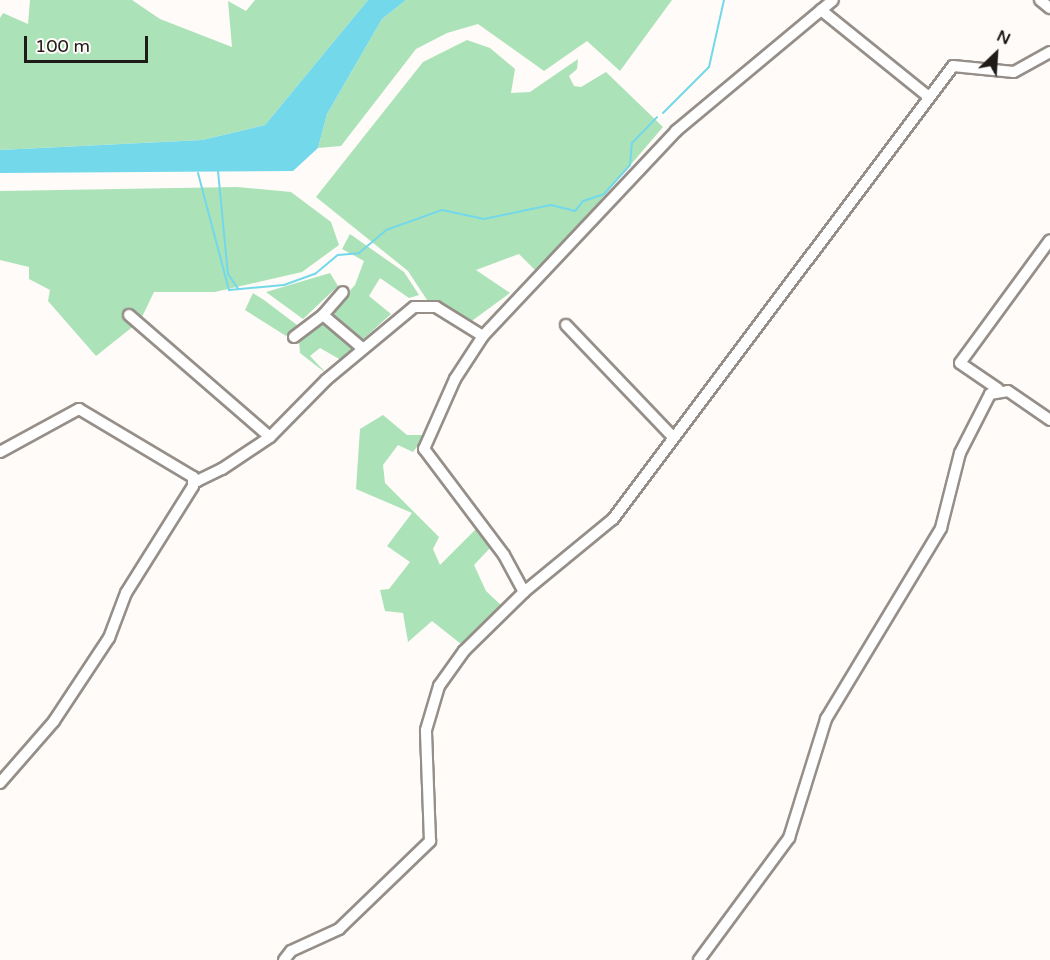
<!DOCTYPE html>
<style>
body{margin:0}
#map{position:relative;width:1050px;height:960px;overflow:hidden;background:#fefbf8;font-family:"Varela Round",sans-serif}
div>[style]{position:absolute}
.green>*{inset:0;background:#ace2b7}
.water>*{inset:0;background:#73d8ea}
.stream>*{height:2px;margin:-1px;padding:0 1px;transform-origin:1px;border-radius:1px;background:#73d8ea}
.roads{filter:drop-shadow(2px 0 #968f89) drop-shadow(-2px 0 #968f89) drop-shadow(0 2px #968f89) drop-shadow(0 -2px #968f89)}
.minor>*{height:10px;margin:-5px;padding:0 5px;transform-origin:5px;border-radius:5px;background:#fff}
span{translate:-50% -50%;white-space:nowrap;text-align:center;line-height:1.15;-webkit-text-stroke:5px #fefbf8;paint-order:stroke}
.north{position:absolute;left:966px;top:24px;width:60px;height:60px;-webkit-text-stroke:4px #fefbf8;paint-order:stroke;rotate:25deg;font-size:16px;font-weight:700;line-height:24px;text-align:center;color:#1e1b19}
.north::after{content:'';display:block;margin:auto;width:21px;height:27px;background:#1e1b19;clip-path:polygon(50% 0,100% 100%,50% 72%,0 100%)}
.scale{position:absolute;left:24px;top:36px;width:124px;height:27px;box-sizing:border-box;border:3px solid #1e1b19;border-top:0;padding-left:8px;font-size:18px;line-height:21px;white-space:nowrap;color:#1e1b19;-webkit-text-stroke:4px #fefbf8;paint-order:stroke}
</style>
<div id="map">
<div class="green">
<div style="clip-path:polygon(30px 0,132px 0,160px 19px,232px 47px,228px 1px,246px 11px,255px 0,368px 0,265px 125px,202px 140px,0 150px,0 18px,3px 13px,28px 24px)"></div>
<div style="clip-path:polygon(406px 0,672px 0,620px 71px,587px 41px,544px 71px,478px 24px,447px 33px,416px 49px,341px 146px,318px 148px,327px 114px,382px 19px)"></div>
<div style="clip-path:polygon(467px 40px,490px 48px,515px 69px,511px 93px,530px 92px,578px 59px,577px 69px,569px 76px,574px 86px,581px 87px,606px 72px,663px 127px,538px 273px,519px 254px,476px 270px,510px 293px,469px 323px,452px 309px,429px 303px,408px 271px,316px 197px,423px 62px)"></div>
<div style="clip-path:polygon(237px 187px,291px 192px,331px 222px,339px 245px,302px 272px,215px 292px,154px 292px,140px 321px,96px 356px,48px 301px,50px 290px,29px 279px,29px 267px,0 260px,0 191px)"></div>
<div style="clip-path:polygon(350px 234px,404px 272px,419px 295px,409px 298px,380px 278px,369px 296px,391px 314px,362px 340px,330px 312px,355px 285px,364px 261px,342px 249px)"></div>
<div style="clip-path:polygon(330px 273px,338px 286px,303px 319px,266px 292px)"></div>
<div style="clip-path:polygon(253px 293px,264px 300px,297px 325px,286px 336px,245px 310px)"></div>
<div style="clip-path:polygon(320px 320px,356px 349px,341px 360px,320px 348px,310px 356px,327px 374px,300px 353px,299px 340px)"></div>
<div style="clip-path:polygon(383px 415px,407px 435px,426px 435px,413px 452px,398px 445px,383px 465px,385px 483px,439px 537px,433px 549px,440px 565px,477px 528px,492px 546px,474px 565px,486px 591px,503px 607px,461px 644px,432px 621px,408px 642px,403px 613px,385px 611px,380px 590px,389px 589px,410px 562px,387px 546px,412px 513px,356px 489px,360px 429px)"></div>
</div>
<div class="water">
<div style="clip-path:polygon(368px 0,406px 0,382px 19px,327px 114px,318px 148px,293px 171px,0 173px,0 150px,202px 140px,265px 125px)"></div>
</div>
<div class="stream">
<div style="left:663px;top:113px;width:65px;rotate:-45deg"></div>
<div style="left:709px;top:67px;width:69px;rotate:-77.4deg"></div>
<div style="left:218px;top:171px;width:103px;rotate:84.5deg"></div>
<div style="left:228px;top:274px;width:18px;rotate:56deg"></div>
<div style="left:198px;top:173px;width:121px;rotate:75.2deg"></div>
<div style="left:229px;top:290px;width:55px;rotate:-5.2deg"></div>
<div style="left:284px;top:285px;width:33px;rotate:-20deg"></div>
<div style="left:315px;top:274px;width:30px;rotate:-40deg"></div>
<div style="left:338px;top:255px;width:21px;rotate:-5deg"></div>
<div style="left:359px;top:253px;width:35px;rotate:-40deg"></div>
<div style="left:386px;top:230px;width:59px;rotate:-19.7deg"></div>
<div style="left:442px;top:210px;width:43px;rotate:12.1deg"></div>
<div style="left:484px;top:219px;width:68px;rotate:-11.8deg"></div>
<div style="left:551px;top:205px;width:25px;rotate:14deg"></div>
<div style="left:575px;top:211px;width:13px;rotate:-51deg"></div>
<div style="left:583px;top:201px;width:22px;rotate:-18deg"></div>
<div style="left:604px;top:194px;width:39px;rotate:-48deg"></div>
<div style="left:630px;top:165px;width:22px;rotate:-85deg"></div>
<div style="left:632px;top:143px;width:36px;rotate:-46deg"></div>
</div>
<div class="roads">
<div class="minor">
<div style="left:1040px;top:0;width:13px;rotate:39deg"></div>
<div style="left:821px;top:10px;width:139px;rotate:38.9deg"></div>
<div style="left:129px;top:315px;width:186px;rotate:40.9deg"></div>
<div style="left:323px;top:315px;width:30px;rotate:-49deg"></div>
<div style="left:566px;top:325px;width:155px;rotate:46.3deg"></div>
<div style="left:294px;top:337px;width:36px;rotate:-37deg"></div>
<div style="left:323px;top:315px;width:51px;rotate:40.2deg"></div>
<div style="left:998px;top:389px;width:46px;rotate:-145.6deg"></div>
<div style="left:960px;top:363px;width:152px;rotate:-53.8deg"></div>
<div style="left:0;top:452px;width:90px;rotate:-28.6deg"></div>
<div style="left:79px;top:409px;width:133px;rotate:30.8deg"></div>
<div style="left:524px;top:592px;width:42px;rotate:-118.4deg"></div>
<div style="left:504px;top:555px;width:133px;rotate:-127deg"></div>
<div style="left:424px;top:449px;width:77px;rotate:-66.1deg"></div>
<div style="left:455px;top:379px;width:51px;rotate:-56.9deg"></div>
<div style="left:483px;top:336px;width:282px;rotate:-46.7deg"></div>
<div style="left:676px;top:131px;width:204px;rotate:-39.8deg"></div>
<div style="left:0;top:783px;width:82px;rotate:-48.9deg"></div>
<div style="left:54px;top:721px;width:100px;rotate:-56.5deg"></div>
<div style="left:109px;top:638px;width:48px;rotate:-69.3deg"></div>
<div style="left:126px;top:593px;width:126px;rotate:-57.9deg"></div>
<div style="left:193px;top:486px;width:9px;rotate:-90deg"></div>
<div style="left:193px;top:477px;width:6px;rotate:45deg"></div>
<div style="left:197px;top:481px;width:28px;rotate:-26deg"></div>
<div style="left:222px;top:469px;width:58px;rotate:-33.7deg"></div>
<div style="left:270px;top:437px;width:80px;rotate:-45.5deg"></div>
<div style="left:326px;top:380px;width:114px;rotate:-39.7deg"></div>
<div style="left:414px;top:307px;width:22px"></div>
<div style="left:436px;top:307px;width:55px;rotate:31.7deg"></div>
<div style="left:284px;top:960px;width:11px;rotate:-52deg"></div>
<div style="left:291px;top:951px;width:53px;rotate:-24.6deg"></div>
<div style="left:339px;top:929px;width:127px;rotate:-44deg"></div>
<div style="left:430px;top:841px;width:111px;rotate:-92.1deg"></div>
<div style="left:426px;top:730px;width:46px;rotate:-73.5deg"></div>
<div style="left:439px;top:686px;width:43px;rotate:-54.5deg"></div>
<div style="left:464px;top:651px;width:84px;rotate:-44.5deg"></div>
<div style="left:524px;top:592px;width:115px;rotate:-39.4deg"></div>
<div style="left:613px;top:519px;width:566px;rotate:-53.11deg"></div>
<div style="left:953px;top:66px;width:61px;rotate:5.6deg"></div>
<div style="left:1014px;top:72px;width:41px;rotate:-29.1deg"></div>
<div style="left:699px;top:960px;width:152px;rotate:-53.6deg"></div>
<div style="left:789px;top:838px;width:125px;rotate:-72.7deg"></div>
<div style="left:826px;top:719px;width:223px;rotate:-58.9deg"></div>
<div style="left:941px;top:528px;width:77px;rotate:-75.8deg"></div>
<div style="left:960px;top:453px;width:66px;rotate:-63deg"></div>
<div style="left:990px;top:394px;width:18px;rotate:-9deg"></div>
<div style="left:1008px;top:391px;width:51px;rotate:34.6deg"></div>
</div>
</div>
<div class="north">N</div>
<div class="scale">100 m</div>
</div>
